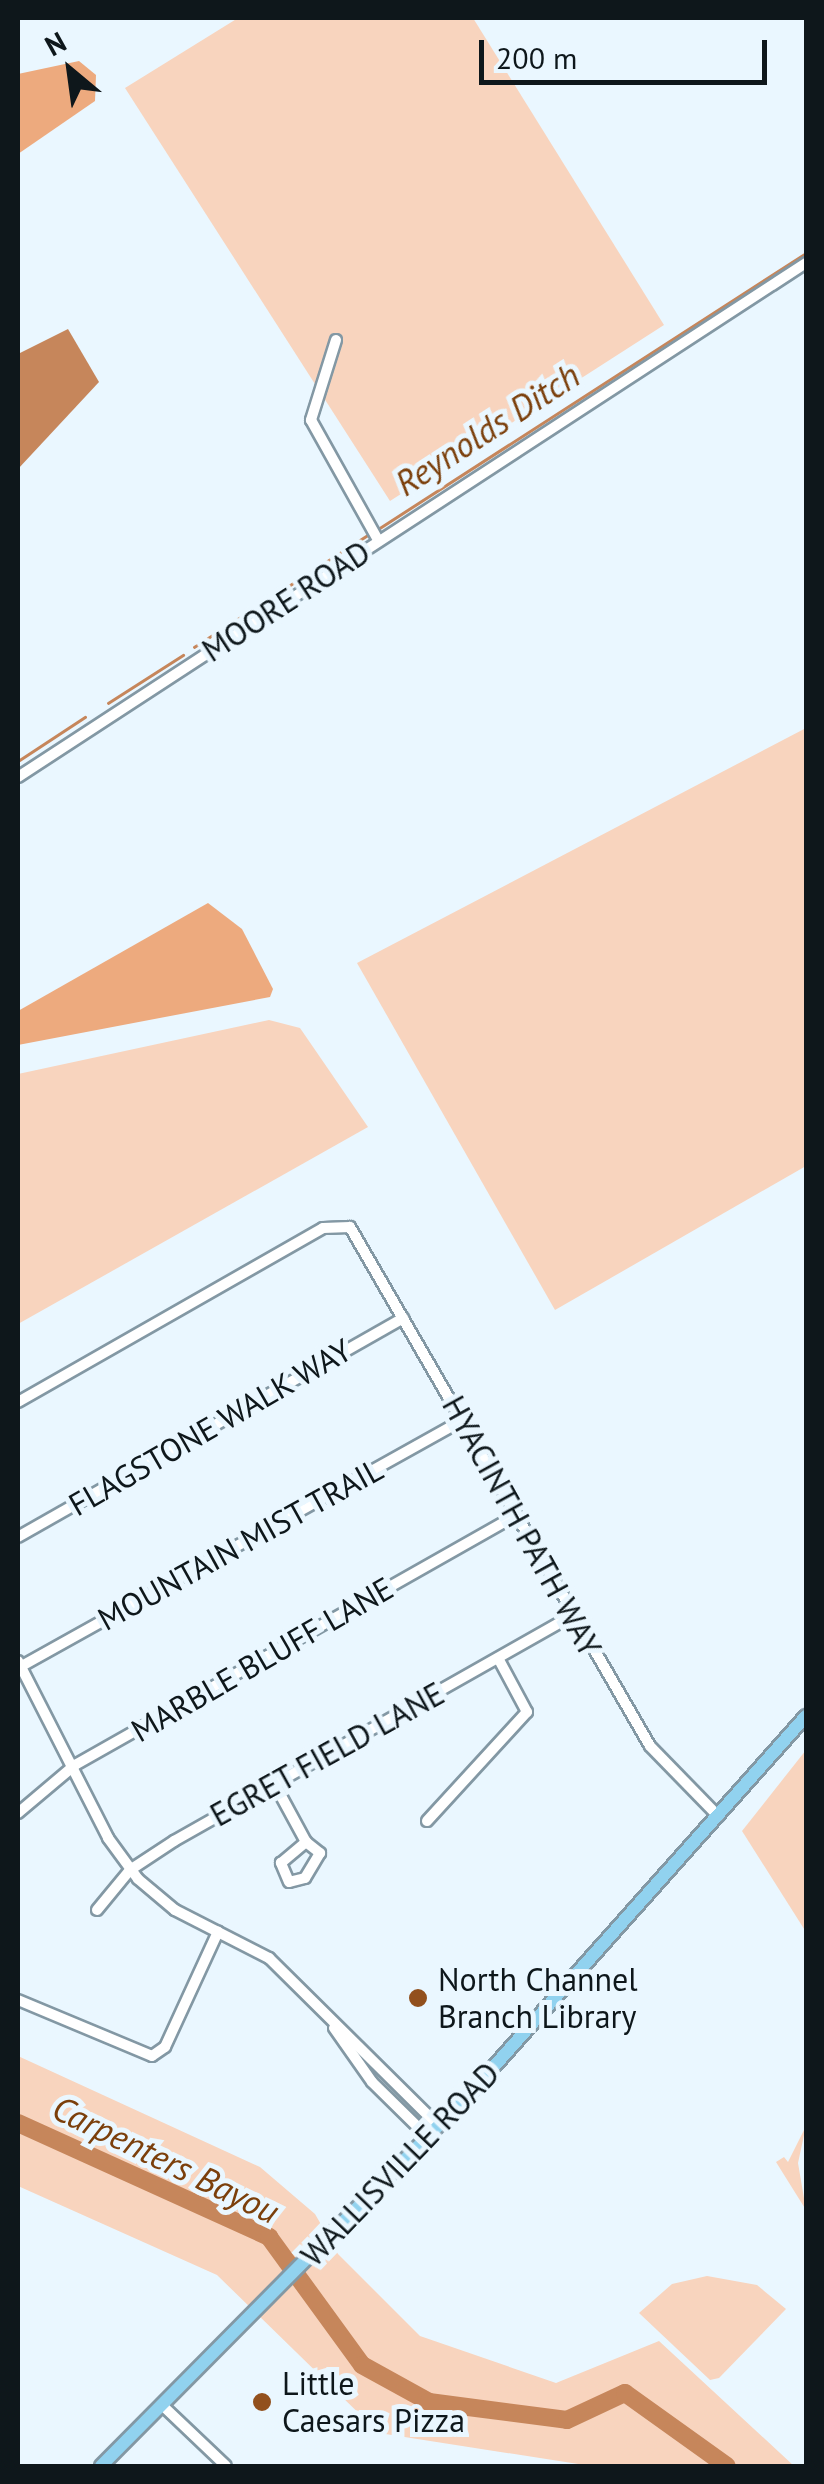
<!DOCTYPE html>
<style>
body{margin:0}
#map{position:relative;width:824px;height:2484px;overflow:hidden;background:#eaf7ff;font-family:"PT Sans",sans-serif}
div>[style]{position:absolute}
.green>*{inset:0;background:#f8d4be}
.forest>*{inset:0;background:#edaa7e}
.water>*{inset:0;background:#c6865b}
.stream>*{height:2.5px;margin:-1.25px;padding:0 1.25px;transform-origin:1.25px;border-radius:1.25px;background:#c6865b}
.river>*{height:18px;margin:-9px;padding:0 9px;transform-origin:9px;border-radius:9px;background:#c6865b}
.roads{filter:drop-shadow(2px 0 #8398a4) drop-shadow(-2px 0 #8398a4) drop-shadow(0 2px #8398a4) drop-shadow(0 -2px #8398a4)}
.minor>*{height:10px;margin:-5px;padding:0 5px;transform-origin:5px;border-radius:5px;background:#fff}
.major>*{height:12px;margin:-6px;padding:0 6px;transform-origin:6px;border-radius:6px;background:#91d2ef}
.dots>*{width:28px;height:28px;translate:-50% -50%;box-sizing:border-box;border:5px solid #eaf7ff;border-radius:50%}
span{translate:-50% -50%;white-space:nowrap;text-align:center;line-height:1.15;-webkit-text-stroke:10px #eaf7ff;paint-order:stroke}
.street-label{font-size:32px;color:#0e171b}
.poi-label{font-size:32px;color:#0e171b}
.left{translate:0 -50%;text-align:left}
.water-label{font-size:35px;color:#7b3f0b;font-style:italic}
.frame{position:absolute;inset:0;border:20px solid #0e171b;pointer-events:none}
.north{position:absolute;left:20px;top:20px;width:100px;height:100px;-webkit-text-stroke:8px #eaf7ff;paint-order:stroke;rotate:331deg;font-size:28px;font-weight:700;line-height:40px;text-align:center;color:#0e171b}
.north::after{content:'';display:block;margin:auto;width:35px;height:45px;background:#0e171b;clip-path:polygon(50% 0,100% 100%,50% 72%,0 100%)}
.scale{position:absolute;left:479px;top:40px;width:288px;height:45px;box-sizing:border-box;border:5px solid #0e171b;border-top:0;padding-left:12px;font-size:30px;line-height:35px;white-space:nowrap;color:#0e171b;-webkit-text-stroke:8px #eaf7ff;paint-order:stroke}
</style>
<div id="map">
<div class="green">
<div style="clip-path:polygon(238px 18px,473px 18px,664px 325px,390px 501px,125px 88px)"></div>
<div style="clip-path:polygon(806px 728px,806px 1166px,555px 1310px,357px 963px)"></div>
<div style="clip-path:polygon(269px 1020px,300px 1028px,368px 1127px,18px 1324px,18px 1074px)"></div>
<div style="clip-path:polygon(806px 1750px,806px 1932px,742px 1831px)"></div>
<div style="clip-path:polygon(18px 2056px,260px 2167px,315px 2214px,338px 2254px,420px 2336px,556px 2383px,659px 2341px,794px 2466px,591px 2466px,379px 2433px,217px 2275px,18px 2186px)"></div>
<div style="clip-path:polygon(806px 2126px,798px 2163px,806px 2210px,776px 2162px,784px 2157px,788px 2162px)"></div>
<div style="clip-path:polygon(707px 2276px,757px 2285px,786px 2309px,719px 2378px,710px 2380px,639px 2313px,672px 2284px)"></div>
</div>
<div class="forest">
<div style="clip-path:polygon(79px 61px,96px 75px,95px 101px,18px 154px,18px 74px)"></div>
<div style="clip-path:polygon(208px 903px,242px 929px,273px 989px,270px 997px,18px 1045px,18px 1011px)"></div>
</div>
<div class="water">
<div style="clip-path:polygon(68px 329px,99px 382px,18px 469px,18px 354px)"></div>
</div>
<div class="stream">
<div style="left:375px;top:531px;width:513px;rotate:-32.82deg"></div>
<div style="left:194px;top:647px;width:207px;rotate:-32.8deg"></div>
<div style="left:108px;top:703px;width:89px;rotate:-32.6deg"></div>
<div style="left:18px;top:761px;width:80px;rotate:-33.3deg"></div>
</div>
<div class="river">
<div style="left:18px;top:2123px;width:276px;rotate:24.4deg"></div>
<div style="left:269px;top:2237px;width:158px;rotate:54deg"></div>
<div style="left:362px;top:2365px;width:77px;rotate:28.9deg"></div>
<div style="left:429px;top:2402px;width:139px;rotate:7.4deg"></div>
<div style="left:567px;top:2420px;width:64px;rotate:-25deg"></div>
<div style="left:625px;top:2393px;width:125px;rotate:35.6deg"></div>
</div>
<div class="roads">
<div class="minor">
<div style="left:336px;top:340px;width:84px;rotate:107.4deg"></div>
<div style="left:311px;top:420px;width:137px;rotate:60.8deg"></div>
<div style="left:18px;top:777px;width:941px;rotate:-33.12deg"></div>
<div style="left:18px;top:1402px;width:351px;rotate:-29.7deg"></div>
<div style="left:323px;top:1228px;width:27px;rotate:-2deg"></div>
<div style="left:350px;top:1227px;width:599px;rotate:59.97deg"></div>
<div style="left:650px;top:1746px;width:98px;rotate:45.8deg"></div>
<div style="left:18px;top:1537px;width:443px;rotate:-29.6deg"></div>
<div style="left:18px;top:1661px;width:199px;rotate:63deg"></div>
<div style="left:108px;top:1838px;width:51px;rotate:53.8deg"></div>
<div style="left:138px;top:1879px;width:48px;rotate:40deg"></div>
<div style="left:175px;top:1910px;width:106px;rotate:27.1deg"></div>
<div style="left:269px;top:1958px;width:239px;rotate:44.7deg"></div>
<div style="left:18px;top:1668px;width:509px;rotate:-29.13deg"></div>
<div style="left:274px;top:1783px;width:67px;rotate:61.5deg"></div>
<div style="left:306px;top:1842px;width:18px;rotate:38deg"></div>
<div style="left:320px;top:1853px;width:29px;rotate:121deg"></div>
<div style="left:305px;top:1878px;width:16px;rotate:166deg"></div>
<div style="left:289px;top:1882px;width:21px;rotate:-113deg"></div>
<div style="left:281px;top:1863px;width:33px;rotate:-40deg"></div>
<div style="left:18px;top:1813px;width:75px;rotate:-40.1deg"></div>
<div style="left:75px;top:1765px;width:506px;rotate:-29.51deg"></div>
<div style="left:427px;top:1821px;width:148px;rotate:-47.5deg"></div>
<div style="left:527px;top:1712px;width:61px;rotate:-118.2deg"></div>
<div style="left:97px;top:1910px;width:52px;rotate:-50.5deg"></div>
<div style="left:130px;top:1870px;width:53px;rotate:-33.4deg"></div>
<div style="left:174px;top:1841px;width:456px;rotate:-29.5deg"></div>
<div style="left:18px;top:2000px;width:145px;rotate:22.7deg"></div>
<div style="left:152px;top:2056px;width:16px;rotate:-35deg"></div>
<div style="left:165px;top:2047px;width:127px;rotate:-65.3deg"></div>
<div style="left:334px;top:2028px;width:66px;rotate:54.9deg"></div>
<div style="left:372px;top:2082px;width:78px;rotate:44.5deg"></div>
<div style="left:162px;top:2405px;width:88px;rotate:43.6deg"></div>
</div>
<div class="major">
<div style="left:101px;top:2466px;width:517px;rotate:-45.24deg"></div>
<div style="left:465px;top:2099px;width:513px;rotate:-48.32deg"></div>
</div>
</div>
<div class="dots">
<div style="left:418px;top:1998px;background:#92501d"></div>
<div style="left:262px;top:2402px;background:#92501d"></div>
</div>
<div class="street-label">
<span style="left:286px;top:601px;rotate:-33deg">MOORE ROAD</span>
<span style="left:210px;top:1427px;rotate:-30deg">FLAGSTONE WALK WAY</span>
<span style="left:522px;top:1526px;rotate:61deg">HYACINTH PATH WAY</span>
<span style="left:240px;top:1544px;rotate:-29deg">MOUNTAIN MIST TRAIL</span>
<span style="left:262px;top:1659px;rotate:-30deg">MARBLE BLUFF LANE</span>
<span style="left:327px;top:1754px;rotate:-29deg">EGRET FIELD LANE</span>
<span style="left:400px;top:2164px;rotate:-46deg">WALLISVILLE ROAD</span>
</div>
<div class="poi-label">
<span class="left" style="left:438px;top:1998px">North Channel<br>Branch Library</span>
<span class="left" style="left:282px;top:2402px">Little<br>Caesars Pizza</span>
</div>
<div class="water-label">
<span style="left:487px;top:429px;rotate:-33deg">Reynolds Ditch</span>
<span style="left:166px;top:2159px;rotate:26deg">Carpenters Bayou</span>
</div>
<div class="frame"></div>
<div class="north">N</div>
<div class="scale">200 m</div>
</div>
